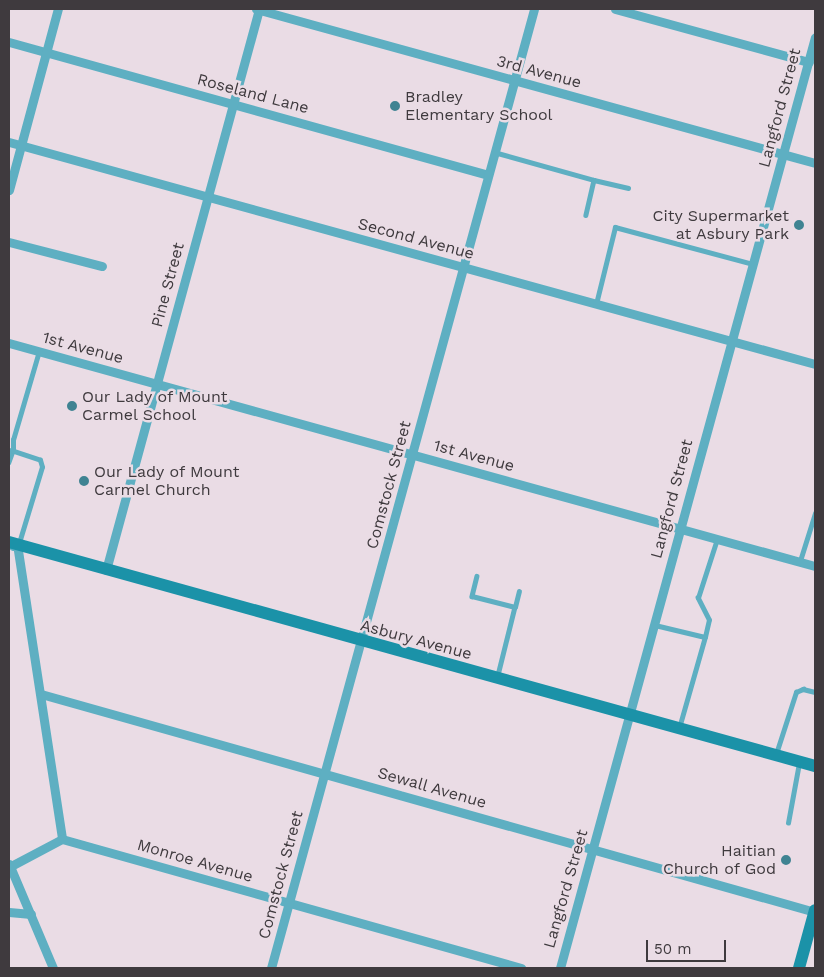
<!DOCTYPE html>
<style>
body{margin:0}
#map{position:relative;width:824px;height:977px;overflow:hidden;background:#eadce5;font-family:"Work Sans",sans-serif}
div>[style]{position:absolute}
.lane>*{height:4.5px;margin:-2.25px;padding:0 2.25px;transform-origin:2.25px;border-radius:2.25px;background:#5eafc2}
.street>*{height:9px;margin:-4.5px;padding:0 4.5px;transform-origin:4.5px;border-radius:4.5px;background:#5eafc2}
.secondary>*{height:12px;margin:-6px;padding:0 6px;transform-origin:6px;border-radius:6px;background:#1b92a8}
.dots>*{width:14px;height:14px;translate:-50% -50%;box-sizing:border-box;border:2px solid #eadce5;border-radius:50%}
span{translate:-50% -50%;white-space:nowrap;text-align:center;line-height:1.15;-webkit-text-stroke:5px #eadce5;paint-order:stroke}
.street-label{font-size:16px;color:#3f3a3e}
.poi-label{font-size:16px;color:#3f3a3e}
.left{translate:0 -50%;text-align:left}
.right{translate:-100% -50%;text-align:right}
.frame{position:absolute;inset:0;border:10px solid #3f3a3e;pointer-events:none}
.scale{position:absolute;left:646px;top:940px;width:80px;height:22px;box-sizing:border-box;border:2px solid #3f3a3e;border-top:0;padding-left:6px;font-size:15px;line-height:18px;white-space:nowrap;color:#3f3a3e;-webkit-text-stroke:4px #eadce5;paint-order:stroke}
</style>
<div id="map">
<div class="lane">
<div style="left:494px;top:152px;width:104px;rotate:15.6deg"></div>
<div style="left:594px;top:180px;width:36px;rotate:103deg"></div>
<div style="left:594px;top:180px;width:35px;rotate:13deg"></div>
<div style="left:596px;top:304px;width:79px;rotate:-76.1deg"></div>
<div style="left:615px;top:227px;width:143px;rotate:15deg"></div>
<div style="left:9px;top:450px;width:4px;rotate:14deg"></div>
<div style="left:13px;top:451px;width:12px;rotate:110deg"></div>
<div style="left:19px;top:543px;width:79px;rotate:-73.2deg"></div>
<div style="left:42px;top:467px;width:7px;rotate:-106deg"></div>
<div style="left:40px;top:460px;width:28px;rotate:-162deg"></div>
<div style="left:13px;top:451px;width:11px;rotate:-90deg"></div>
<div style="left:13px;top:440px;width:93px;rotate:-73.7deg"></div>
<div style="left:800px;top:561px;width:50px;rotate:-72.6deg"></div>
<div style="left:477px;top:576px;width:21px;rotate:104deg"></div>
<div style="left:472px;top:596px;width:44px;rotate:14.3deg"></div>
<div style="left:515px;top:607px;width:70px;rotate:104deg"></div>
<div style="left:515px;top:607px;width:16px;rotate:-76deg"></div>
<div style="left:655px;top:625px;width:51px;rotate:13.5deg"></div>
<div style="left:705px;top:637px;width:17px;rotate:-77deg"></div>
<div style="left:709px;top:620px;width:25px;rotate:-117deg"></div>
<div style="left:698px;top:598px;width:62px;rotate:-72.1deg"></div>
<div style="left:679px;top:728px;width:95px;rotate:-74.1deg"></div>
<div style="left:776px;top:754px;width:65px;rotate:-72.1deg"></div>
<div style="left:796px;top:692px;width:8px;rotate:-23deg"></div>
<div style="left:803px;top:689px;width:12px;rotate:14deg"></div>
<div style="left:788px;top:823px;width:61px;rotate:-79.6deg"></div>
</div>
<div class="street">
<div style="left:256px;top:9px;width:580px;rotate:15.4deg"></div>
<div style="left:615px;top:9px;width:201px;rotate:15.3deg"></div>
<div style="left:9px;top:42px;width:497px;rotate:15.5deg"></div>
<div style="left:9px;top:142px;width:836px;rotate:15.4deg"></div>
<div style="left:9px;top:190px;width:188px;rotate:-74.9deg"></div>
<div style="left:9px;top:242px;width:96px;rotate:14.5deg"></div>
<div style="left:9px;top:343px;width:836px;rotate:15.47deg"></div>
<div style="left:13px;top:546px;width:4px;rotate:-27deg"></div>
<div style="left:17px;top:544px;width:298px;rotate:81.3deg"></div>
<div style="left:106px;top:570px;width:581px;rotate:-74.74deg"></div>
<div style="left:41px;top:694px;width:804px;rotate:15.73deg"></div>
<div style="left:9px;top:864px;width:113px;rotate:67.1deg"></div>
<div style="left:11px;top:866px;width:58px;rotate:-27.9deg"></div>
<div style="left:62px;top:839px;width:477px;rotate:15.7deg"></div>
<div style="left:9px;top:912px;width:22px;rotate:5deg"></div>
<div style="left:271px;top:968px;width:994px;rotate:-74.66deg"></div>
<div style="left:560px;top:968px;width:965px;rotate:-74.68deg"></div>
</div>
<div class="secondary">
<div style="left:9px;top:542px;width:837px;rotate:15.53deg"></div>
<div style="left:799px;top:968px;width:60px;rotate:-74.6deg"></div>
</div>
<div class="dots">
<div style="left:395px;top:106px;background:#3f8392"></div>
<div style="left:799px;top:225px;background:#3f8392"></div>
<div style="left:72px;top:406px;background:#3f8392"></div>
<div style="left:84px;top:481px;background:#3f8392"></div>
<div style="left:786px;top:860px;background:#3f8392"></div>
</div>
<div class="street-label">
<span style="left:539px;top:72px;rotate:15deg">3rd Avenue</span>
<span style="left:253px;top:94px;rotate:15deg">Roseland Lane</span>
<span style="left:780px;top:108px;rotate:-75deg">Langford Street</span>
<span style="left:416px;top:239px;rotate:15deg">Second Avenue</span>
<span style="left:168px;top:285px;rotate:-75deg">Pine Street</span>
<span style="left:83px;top:348px;rotate:15deg">1st Avenue</span>
<span style="left:474px;top:456px;rotate:15deg">1st Avenue</span>
<span style="left:389px;top:485px;rotate:-75deg">Comstock Street</span>
<span style="left:672px;top:499px;rotate:-75deg">Langford Street</span>
<span style="left:416px;top:640px;rotate:15deg">Asbury Avenue</span>
<span style="left:432px;top:788px;rotate:16deg">Sewall Avenue</span>
<span style="left:195px;top:861px;rotate:16deg">Monroe Avenue</span>
<span style="left:281px;top:875px;rotate:-75deg">Comstock Street</span>
<span style="left:566px;top:889px;rotate:-74deg">Langford Street</span>
</div>
<div class="poi-label">
<span class="left" style="left:405px;top:106px">Bradley<br>Elementary School</span>
<span class="right" style="left:789px;top:225px">City Supermarket<br>at Asbury Park</span>
<span class="left" style="left:82px;top:406px">Our Lady of Mount<br>Carmel School</span>
<span class="left" style="left:94px;top:481px">Our Lady of Mount<br>Carmel Church</span>
<span class="right" style="left:776px;top:860px">Haitian<br>Church of God</span>
</div>
<div class="frame"></div>
<div class="scale">50 m</div>
</div>
